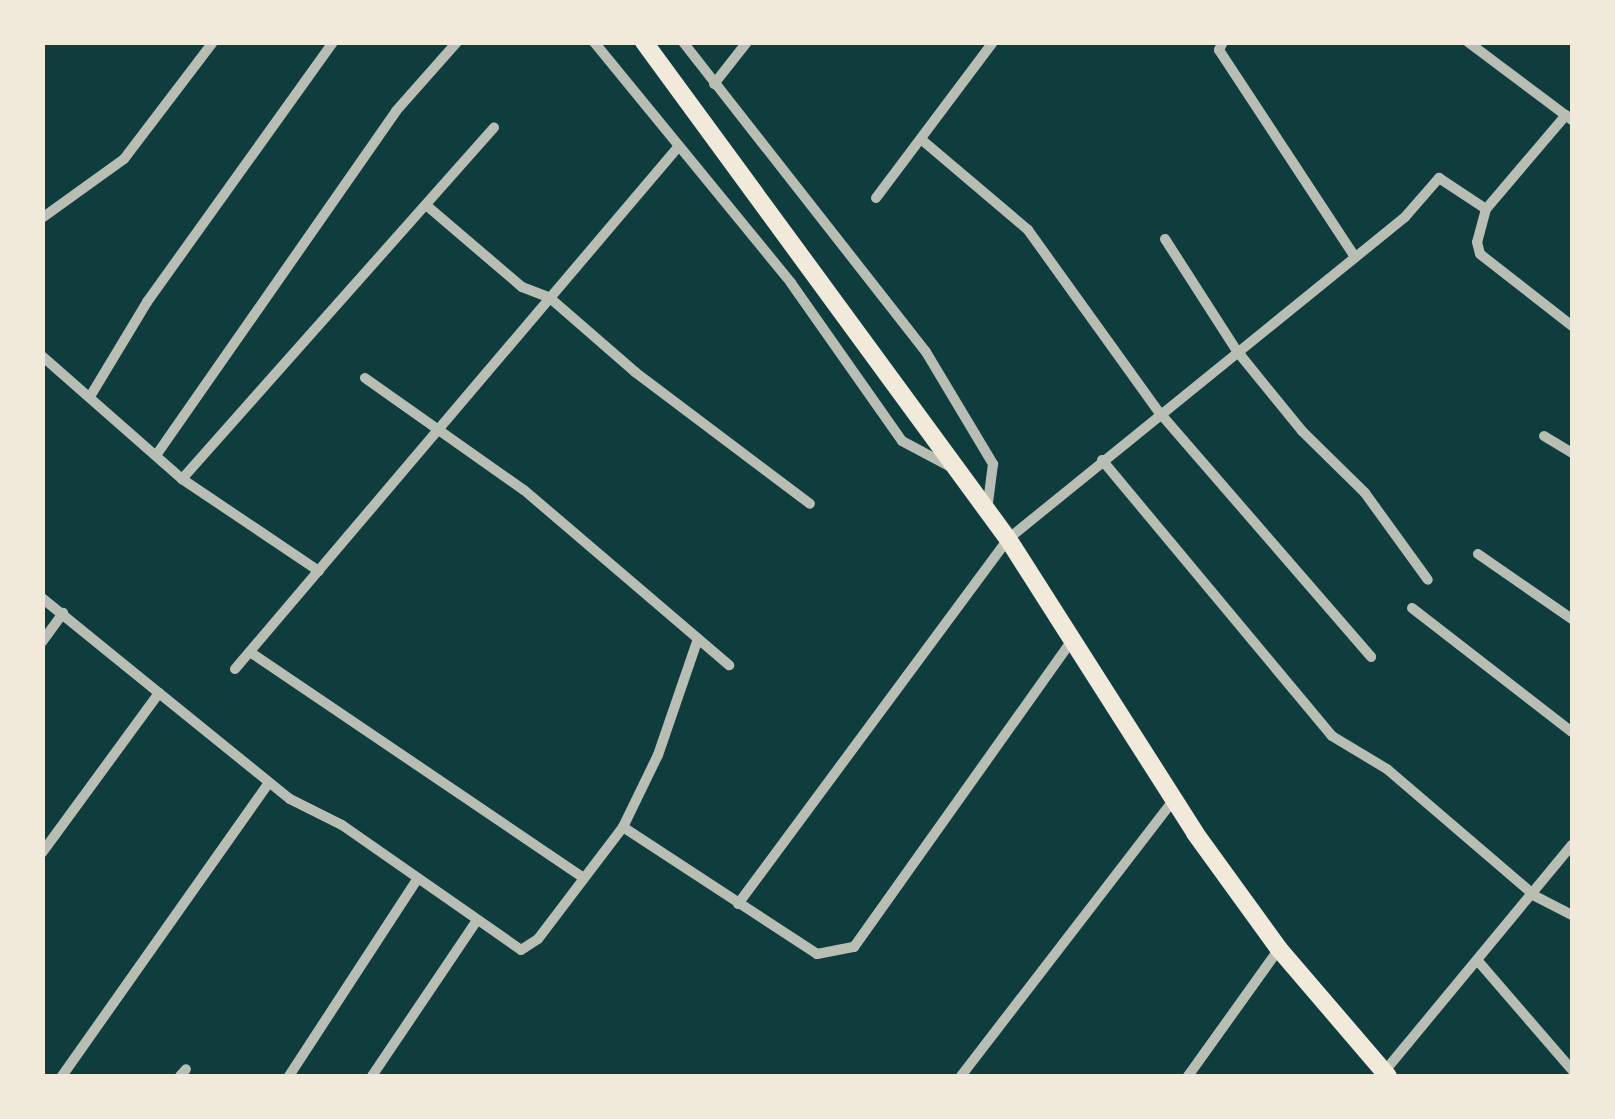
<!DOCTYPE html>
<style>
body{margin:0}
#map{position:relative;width:1615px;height:1119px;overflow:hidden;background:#0f3d3e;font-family:"PT Sans Narrow",sans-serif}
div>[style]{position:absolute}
.minor>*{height:10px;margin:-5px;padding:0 5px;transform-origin:5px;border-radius:5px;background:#b8beb3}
.secondary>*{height:18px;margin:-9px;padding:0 9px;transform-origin:9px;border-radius:9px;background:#f1e9da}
span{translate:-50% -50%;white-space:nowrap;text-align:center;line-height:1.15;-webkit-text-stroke:9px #f1e9da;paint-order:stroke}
.frame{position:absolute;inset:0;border:45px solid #f1e9da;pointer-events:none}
</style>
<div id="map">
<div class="minor">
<div style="left:594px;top:42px;width:311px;rotate:50.7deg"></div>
<div style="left:791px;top:283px;width:193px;rotate:54.9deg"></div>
<div style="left:902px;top:441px;width:55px;rotate:28deg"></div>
<div style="left:683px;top:42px;width:394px;rotate:51.9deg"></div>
<div style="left:926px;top:352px;width:131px;rotate:59.1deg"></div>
<div style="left:993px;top:464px;width:46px;rotate:97.4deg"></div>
<div style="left:1223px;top:42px;width:9px;rotate:117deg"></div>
<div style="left:1219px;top:50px;width:248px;rotate:56.7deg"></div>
<div style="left:1468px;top:42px;width:130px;rotate:36.9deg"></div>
<div style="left:714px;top:84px;width:53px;rotate:-51.8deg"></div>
<div style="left:1566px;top:115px;width:123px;rotate:130.4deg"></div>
<div style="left:1486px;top:209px;width:34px;rotate:105deg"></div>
<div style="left:1477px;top:242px;width:12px;rotate:76deg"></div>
<div style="left:1480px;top:254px;width:117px;rotate:38deg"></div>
<div style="left:922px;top:140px;width:139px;rotate:40.3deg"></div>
<div style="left:1028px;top:230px;width:224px;rotate:54.3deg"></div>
<div style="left:1159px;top:412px;width:324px;rotate:49.1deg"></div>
<div style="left:876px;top:198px;width:195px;rotate:-53.1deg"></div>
<div style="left:426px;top:205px;width:126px;rotate:40.5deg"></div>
<div style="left:522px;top:287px;width:30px;rotate:21deg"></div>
<div style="left:550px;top:298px;width:113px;rotate:41deg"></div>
<div style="left:635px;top:372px;width:219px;rotate:37deg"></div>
<div style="left:42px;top:218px;width:101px;rotate:-35.7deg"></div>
<div style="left:124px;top:159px;width:147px;rotate:-52.7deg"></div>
<div style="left:1165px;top:239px;width:133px;rotate:57.3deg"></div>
<div style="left:1237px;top:351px;width:103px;rotate:50.9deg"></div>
<div style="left:1302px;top:431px;width:88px;rotate:44.5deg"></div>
<div style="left:1365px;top:493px;width:107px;rotate:54.1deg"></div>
<div style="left:42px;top:356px;width:186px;rotate:41.3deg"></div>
<div style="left:182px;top:479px;width:165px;rotate:33.9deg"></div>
<div style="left:365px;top:378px;width:194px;rotate:35.2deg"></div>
<div style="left:524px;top:490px;width:270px;rotate:40.5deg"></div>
<div style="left:91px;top:395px;width:109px;rotate:-58.9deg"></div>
<div style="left:147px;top:302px;width:320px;rotate:-54.4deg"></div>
<div style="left:1544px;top:436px;width:33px;rotate:31deg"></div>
<div style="left:157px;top:454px;width:418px;rotate:-55.1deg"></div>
<div style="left:396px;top:111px;width:92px;rotate:-48.5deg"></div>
<div style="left:1102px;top:460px;width:359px;rotate:50.2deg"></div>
<div style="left:1332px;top:736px;width:64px;rotate:31deg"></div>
<div style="left:1387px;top:769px;width:195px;rotate:40.6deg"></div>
<div style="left:1535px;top:896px;width:42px;rotate:27.2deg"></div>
<div style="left:182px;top:479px;width:470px;rotate:-48.4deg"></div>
<div style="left:1478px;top:554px;width:114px;rotate:34.7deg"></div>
<div style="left:42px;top:598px;width:151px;rotate:39.1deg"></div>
<div style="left:159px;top:693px;width:198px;rotate:126.2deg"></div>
<div style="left:1412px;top:608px;width:202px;rotate:37.8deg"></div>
<div style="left:42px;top:642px;width:36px;rotate:-54deg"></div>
<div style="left:250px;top:652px;width:401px;rotate:34.1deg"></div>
<div style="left:235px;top:669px;width:686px;rotate:-49.67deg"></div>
<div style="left:159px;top:693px;width:169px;rotate:39deg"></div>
<div style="left:290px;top:799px;width:58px;rotate:26.6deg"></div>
<div style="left:342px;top:825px;width:218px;rotate:34.9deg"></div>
<div style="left:521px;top:950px;width:20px;rotate:-33deg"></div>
<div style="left:538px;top:939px;width:141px;rotate:-52.8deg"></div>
<div style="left:623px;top:827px;width:232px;rotate:33.2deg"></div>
<div style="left:817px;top:954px;width:38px;rotate:-11deg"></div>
<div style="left:854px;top:947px;width:378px;rotate:-54.6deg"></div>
<div style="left:623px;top:827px;width:80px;rotate:-64.1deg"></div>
<div style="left:658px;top:755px;width:123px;rotate:-71deg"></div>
<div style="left:738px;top:904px;width:454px;rotate:-53.5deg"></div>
<div style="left:1008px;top:539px;width:511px;rotate:-39.04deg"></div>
<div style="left:1405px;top:217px;width:52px;rotate:-48.9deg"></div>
<div style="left:1439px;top:178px;width:56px;rotate:33.4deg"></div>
<div style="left:1478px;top:961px;width:144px;rotate:49.2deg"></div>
<div style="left:1384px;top:1072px;width:295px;rotate:-50.4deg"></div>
<div style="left:62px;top:1076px;width:359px;rotate:-54.8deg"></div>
<div style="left:180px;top:1076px;width:9px;rotate:-49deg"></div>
<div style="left:289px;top:1076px;width:233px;rotate:-56.9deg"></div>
<div style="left:372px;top:1076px;width:186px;rotate:-56deg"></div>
<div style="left:961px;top:1076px;width:349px;rotate:-52.4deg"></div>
<div style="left:1188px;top:1076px;width:156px;rotate:-54.4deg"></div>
</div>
<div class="secondary">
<div style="left:644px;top:42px;width:616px;rotate:53.78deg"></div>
<div style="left:1008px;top:539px;width:348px;rotate:57.5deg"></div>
<div style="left:1195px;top:833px;width:143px;rotate:54.1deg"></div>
<div style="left:1279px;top:949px;width:167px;rotate:49.4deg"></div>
</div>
<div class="frame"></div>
</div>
